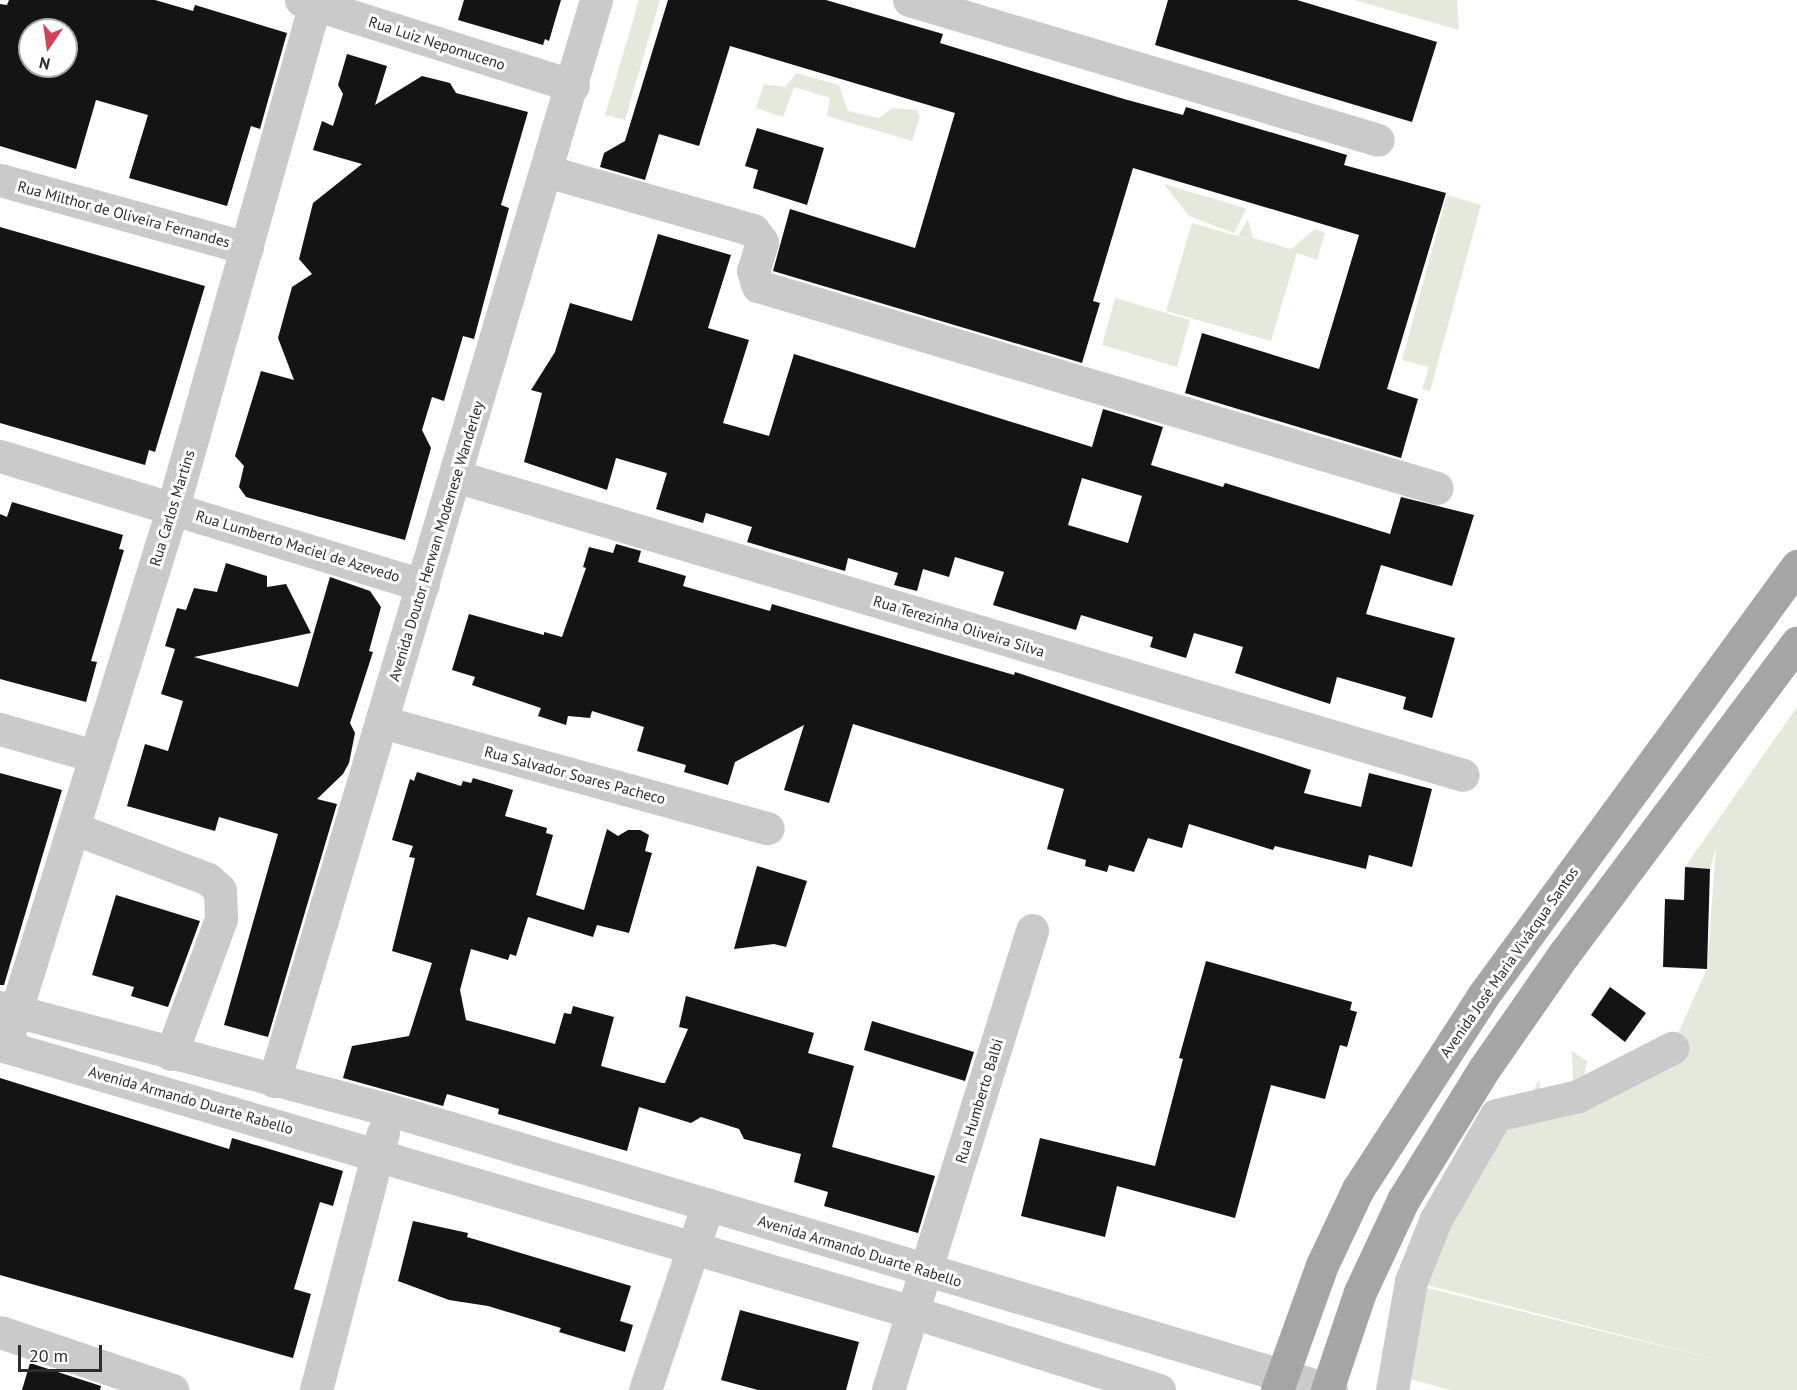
<!DOCTYPE html>
<meta charset="utf-8">
<style>
body{margin:0}
#map{position:relative;width:1797px;height:1390px;overflow:hidden;background:#fff;font-family:"PT Sans",sans-serif}
div>[style]{position:absolute}
.green>*{inset:0;background:#e4e9dc}
.building>*{inset:0;background:#141414}
.minor>*{height:33px;margin:-16.5px;padding:0 16.5px;transform-origin:16.5px;border-radius:16.5px;background:#cacaca}
.major>*{height:33px;margin:-16.5px;padding:0 16.5px;transform-origin:16.5px;border-radius:16.5px;background:#a5a5a5}
span{translate:-50% -50%;white-space:nowrap;text-align:center;line-height:1.15;-webkit-text-stroke:6px #fff;paint-order:stroke}
.street-label{font-size:15px;color:#2d2d2d}
.north{position:absolute;left:18px;top:18px;width:60px;height:60px;box-sizing:border-box;background:#fff;border:2px solid #ababab;border-radius:50%;rotate:193deg;font-size:16px;font-weight:700;line-height:24px;text-align:center;color:#2d2d2d}
.north::after{content:'';display:block;margin:auto;width:21px;height:27px;background:#d34154;clip-path:polygon(50% 0,100% 100%,50% 72%,0 100%)}
.scale{position:absolute;left:18px;top:1345px;width:84px;height:27px;box-sizing:border-box;border:3px solid #2d2d2d;border-top:0;padding-left:8px;font-size:18px;line-height:21px;white-space:nowrap;color:#2d2d2d;-webkit-text-stroke:4px #fff;paint-order:stroke}
</style>
<div id="map">
<div class="green">
<div style="clip-path:polygon(639px 0,660px 0,625px 120px,605px 115px)"></div>
<div style="clip-path:polygon(1353px 0,1457px 0,1459px 30px,1354px 0)"></div>
<div style="clip-path:polygon(796px 73px,839px 85px,848px 111px,879px 118px,892px 108px,917px 110px,920px 117px,912px 141px,827px 116px,830px 98px,794px 87px,783px 117px,756px 108px,764px 84px,785px 87px)"></div>
<div style="clip-path:polygon(1164px 184px,1245px 208px,1246px 210px,1234px 233px,1189px 216px)"></div>
<div style="clip-path:polygon(1447px 195px,1481px 205px,1430px 391px,1422px 389px,1429px 367px,1402px 360px)"></div>
<div style="clip-path:polygon(1248px 219px,1253px 238px,1291px 249px,1315px 229px,1325px 233px,1317px 260px,1297px 253px,1271px 341px,1166px 311px,1192px 223px,1296px 253px,1238px 236px)"></div>
<div style="clip-path:polygon(1115px 298px,1190px 320px,1177px 367px,1102px 345px)"></div>
<div style="clip-path:polygon(1797px 707px,1797px 1390px,1451px 1390px,1380px 1371px,1407px 1283px,1722px 1361px,1411px 1281px,1436px 1219px,1533px 1094px,1537px 1082px,1540px 1081px,1540px 1093px,1573px 1084px,1572px 1051px,1587px 1061px,1584px 1078px,1672px 1047px,1707px 969px,1716px 847px,1710px 869px,1685px 867px)"></div>
</div>
<div class="building">
<div style="clip-path:polygon(evenodd,9px 0,155px 0,193px 11px,195px 5px,287px 33px,260px 129px,251px 126px,227px 206px,129px 178px,148px 115px,96px 100px,76px 169px,0 146px,0 4px,7px 5px,9px 0,30px 30px,66px 30px,66px 66px,30px 66px,30px 30px)"></div>
<div style="clip-path:polygon(464px 0,561px 0,549px 41px,545px 39px,543px 45px,458px 20px)"></div>
<div style="clip-path:polygon(668px 0,826px 0,943px 34px,940px 43px,1124px 99px,1183px 115px,1186px 107px,1347px 155px,1344px 165px,1446px 193px,1387px 389px,1418px 399px,1401px 458px,1185px 393px,1202px 333px,1319px 369px,1359px 235px,1133px 168px,1093px 301px,1100px 303px,1082px 363px,773px 271px,790px 209px,915px 248px,955px 113px,730px 46px,699px 146px,659px 134px,645px 180px,600px 167px,604px 153px,625px 141px)"></div>
<div style="clip-path:polygon(1168px 0,1297px 0,1437px 42px,1412px 122px,1155px 45px)"></div>
<div style="clip-path:polygon(347px 54px,387px 66px,375px 105px,422px 76px,450px 83px,456px 93px,528px 112px,501px 205px,509px 208px,474px 339px,463px 336px,444px 401px,432px 397px,422px 430px,431px 448px,405px 540px,246px 497px,239px 487px,244px 466px,235px 456px,261px 371px,294px 380px,278px 338px,292px 287px,312px 274px,299px 259px,313px 203px,362px 164px,313px 150px,322px 121px,333px 126px,343px 94px,338px 85px)"></div>
<div style="clip-path:polygon(757px 128px,824px 148px,807px 205px,753px 188px,758px 170px,745px 166px)"></div>
<div style="clip-path:polygon(0 227px,205px 286px,155px 452px,149px 450px,145px 465px,0 423px)"></div>
<div style="clip-path:polygon(evenodd,658px 234px,731px 255px,708px 328px,749px 340px,723px 423px,769px 436px,794px 354px,1092px 447px,1103px 409px,1163px 427px,1151px 465px,1223px 487px,1225px 483px,1390px 534px,1401px 497px,1474px 515px,1452px 586px,1381px 565px,1366px 614px,1455px 638px,1432px 718px,1403px 709px,1406px 697px,1337px 677px,1330px 704px,1235px 673px,1243px 647px,1194px 633px,1186px 658px,1150px 647px,1153px 637px,1081px 615px,1076px 630px,993px 605px,1004px 572px,955px 557px,949px 577px,923px 569px,917px 591px,894px 585px,898px 573px,848px 558px,845px 571px,747px 542px,752px 527px,706px 513px,703px 523px,656px 509px,667px 473px,616px 458px,607px 490px,524px 462px,542px 393px,531px 390px,555px 352px,570px 303px,632px 321px,658px 234px,1082px 478px,1142px 496px,1128px 543px,1068px 525px,1082px 478px)"></div>
<div style="clip-path:polygon(12px 502px,123px 535px,119px 549px,124px 550px,91px 661px,97px 662px,86px 702px,0 679px,0 514px,7px 517px)"></div>
<div style="clip-path:polygon(616px 544px,641px 551px,638px 562px,686px 576px,683px 586px,770px 611px,772px 604px,1014px 675px,1015px 672px,1311px 770px,1304px 793px,1361px 807px,1369px 773px,1432px 789px,1412px 867px,1369px 855px,1366px 869px,1275px 846px,1273px 850px,1189px 824px,1182px 848px,1148px 838px,1134px 872px,1109px 865px,1107px 872px,1085px 866px,1086px 860px,1047px 849px,1064px 789px,853px 724px,829px 803px,784px 790px,804px 725px,735px 762px,728px 785px,684px 772px,686px 765px,637px 751px,644px 727px,592px 711px,590px 718px,568px 716px,566px 725px,538px 716px,541px 708px,472px 685px,475px 677px,452px 670px,469px 614px,544px 635px,544px 632px,562px 637px,586px 568px,583px 567px,589px 547px,613px 553px)"></div>
<div style="clip-path:polygon(226px 563px,267px 576px,267px 587px,286px 584px,311px 633px,194px 657px,298px 687px,330px 577px,370px 591px,381px 607px,369px 651px,373px 652px,350px 723px,355px 733px,349px 763px,343px 774px,317px 799px,337px 804px,268px 1037px,224px 1025px,278px 834px,219px 817px,215px 831px,127px 806px,145px 744px,168px 751px,183px 701px,161px 694px,175px 649px,165px 646px,177px 608px,186px 610px,194px 588px,217px 592px)"></div>
<div style="clip-path:polygon(417px 772px,461px 786px,463px 781px,471px 783px,473px 778px,513px 790px,505px 816px,547px 828px,546px 833px,553px 835px,536px 895px,584px 910px,607px 829px,618px 836px,628px 830px,640px 830px,649px 835px,645px 851px,652px 853px,629px 933px,597px 925px,593px 937px,528px 917px,516px 956px,510px 954px,508px 960px,471px 949px,460px 990px,466px 1020px,555px 1044px,564px 1013px,571px 1014px,573px 1006px,614px 1017px,601px 1066px,662px 1083px,665px 1083px,688px 1029px,679px 1027px,686px 996px,814px 1033px,808px 1053px,854px 1066px,832px 1147px,935px 1176px,918px 1233px,824px 1206px,828px 1192px,794px 1182px,801px 1154px,744px 1139px,739px 1129px,701px 1117px,691px 1123px,639px 1107px,627px 1151px,498px 1114px,499px 1109px,447px 1094px,443px 1106px,343px 1078px,352px 1046px,409px 1036px,432px 963px,392px 951px,415px 858px,409px 857px,413px 846px,392px 840px,410px 779px,414px 781px)"></div>
<div style="clip-path:polygon(0 773px,62px 790px,4px 985px,0 985px)"></div>
<div style="clip-path:polygon(757px 866px,807px 881px,786px 947px,774px 944px,734px 949px)"></div>
<div style="clip-path:polygon(1685px 867px,1710px 869px,1707px 969px,1663px 967px,1665px 899px,1684px 900px)"></div>
<div style="clip-path:polygon(116px 895px,200px 921px,168px 1007px,131px 996px,134px 987px,92px 975px)"></div>
<div style="clip-path:polygon(1206px 961px,1352px 1002px,1350px 1010px,1357px 1012px,1347px 1047px,1340px 1045px,1325px 1099px,1271px 1085px,1235px 1218px,1117px 1186px,1105px 1237px,1021px 1216px,1040px 1138px,1155px 1166px,1183px 1059px,1179px 1058px)"></div>
<div style="clip-path:polygon(1610px 987px,1646px 1013px,1625px 1042px,1591px 1015px)"></div>
<div style="clip-path:polygon(872px 1021px,974px 1052px,965px 1081px,864px 1050px)"></div>
<div style="clip-path:polygon(0 1078px,229px 1149px,232px 1138px,343px 1171px,333px 1206px,320px 1202px,294px 1289px,311px 1294px,293px 1358px,0 1275px)"></div>
<div style="clip-path:polygon(413px 1221px,468px 1233px,467px 1237px,631px 1286px,620px 1321px,633px 1325px,625px 1352px,559px 1332px,561px 1328px,488px 1306px,449px 1300px,398px 1281px)"></div>
<div style="clip-path:polygon(740px 1310px,859px 1342px,846px 1390px,758px 1390px,721px 1380px)"></div>
<div style="clip-path:polygon(30px 1363px,101px 1386px,100px 1390px,22px 1390px)"></div>
</div>
<div class="minor">
<div style="left:301px;top:0;width:285px;rotate:17.5deg"></div>
<div style="left:909px;top:0;width:489px;rotate:16.6deg"></div>
<div style="left:546px;top:171px;width:215px;rotate:15.9deg"></div>
<div style="left:753px;top:230px;width:15px;rotate:53deg"></div>
<div style="left:762px;top:242px;width:30px;rotate:107deg"></div>
<div style="left:753px;top:271px;width:16px;rotate:72deg"></div>
<div style="left:758px;top:286px;width:708px;rotate:16.57deg"></div>
<div style="left:0;top:180px;width:256px;rotate:15.4deg"></div>
<div style="left:0;top:456px;width:442px;rotate:17deg"></div>
<div style="left:455px;top:476px;width:1051px;rotate:16.52deg"></div>
<div style="left:382px;top:722px;width:400px;rotate:15.4deg"></div>
<div style="left:0;top:729px;width:99px;rotate:15.9deg"></div>
<div style="left:73px;top:828px;width:144px;rotate:20.7deg"></div>
<div style="left:208px;top:879px;width:16px;rotate:43deg"></div>
<div style="left:220px;top:890px;width:29px;rotate:88deg"></div>
<div style="left:221px;top:919px;width:144px;rotate:110.3deg"></div>
<div style="left:0;top:1007px;width:403px;rotate:14.8deg"></div>
<div style="left:390px;top:1110px;width:982px;rotate:16.57deg"></div>
<div style="left:9px;top:1033px;width:551px;rotate:-72.68deg"></div>
<div style="left:173px;top:507px;width:527px;rotate:-74.25deg"></div>
<div style="left:0;top:1045px;width:950px;rotate:16.32deg"></div>
<div style="left:912px;top:1312px;width:259px;rotate:17.5deg"></div>
<div style="left:274px;top:1081px;width:1128px;rotate:-73.41deg"></div>
<div style="left:0;top:1332px;width:182px;rotate:18.6deg"></div>
<div style="left:316px;top:1390px;width:266px;rotate:-75.4deg"></div>
<div style="left:645px;top:1390px;width:196px;rotate:-71.3deg"></div>
<div style="left:888px;top:1390px;width:482px;rotate:-72.6deg"></div>
<div style="left:1392px;top:1390px;width:111px;rotate:-80.1deg"></div>
<div style="left:1411px;top:1281px;width:67px;rotate:-68deg"></div>
<div style="left:1436px;top:1219px;width:120px;rotate:-60deg"></div>
<div style="left:1496px;top:1115px;width:84px;rotate:-13deg"></div>
<div style="left:1578px;top:1096px;width:106px;rotate:-27.1deg"></div>
</div>
<div class="major">
<div style="left:1277px;top:1390px;width:133px;rotate:-70.2deg"></div>
<div style="left:1322px;top:1265px;width:84px;rotate:-64.7deg"></div>
<div style="left:1358px;top:1189px;width:229px;rotate:-57.1deg"></div>
<div style="left:1482px;top:997px;width:534px;rotate:-53.84deg"></div>
<div style="left:1327px;top:1390px;width:103px;rotate:-71.4deg"></div>
<div style="left:1360px;top:1292px;width:102px;rotate:-64.9deg"></div>
<div style="left:1403px;top:1200px;width:154px;rotate:-58.3deg"></div>
<div style="left:1484px;top:1069px;width:140px;rotate:-55.2deg"></div>
<div style="left:1564px;top:954px;width:389px;rotate:-53.2deg"></div>
</div>
<div class="street-label">
<span style="left:437px;top:43px;rotate:18deg">Rua Luiz Nepomuceno</span>
<span style="left:124px;top:214px;rotate:15deg">Rua Milthor de Oliveira Fernandes</span>
<span style="left:172px;top:508px;rotate:-73deg">Rua Carlos Martins</span>
<span style="left:436px;top:541px;rotate:-73deg">Avenida Doutor Herwan Modenese Wanderley</span>
<span style="left:298px;top:546px;rotate:17deg">Rua Lumberto Maciel de Azevedo</span>
<span style="left:959px;top:626px;rotate:17deg">Rua Terezinha Oliveira Silva</span>
<span style="left:575px;top:775px;rotate:15deg">Rua Salvador Soares Pacheco</span>
<span style="left:1509px;top:962px;rotate:-55deg">Avenida José Maria Vivácqua Santos</span>
<span style="left:191px;top:1100px;rotate:16deg">Avenida Armando Duarte Rabello</span>
<span style="left:979px;top:1101px;rotate:-73deg">Rua Humberto Balbi</span>
<span style="left:860px;top:1251px;rotate:17deg">Avenida Armando Duarte Rabello</span>
</div>
<div class="north">N</div>
<div class="scale">20 m</div>
</div>
